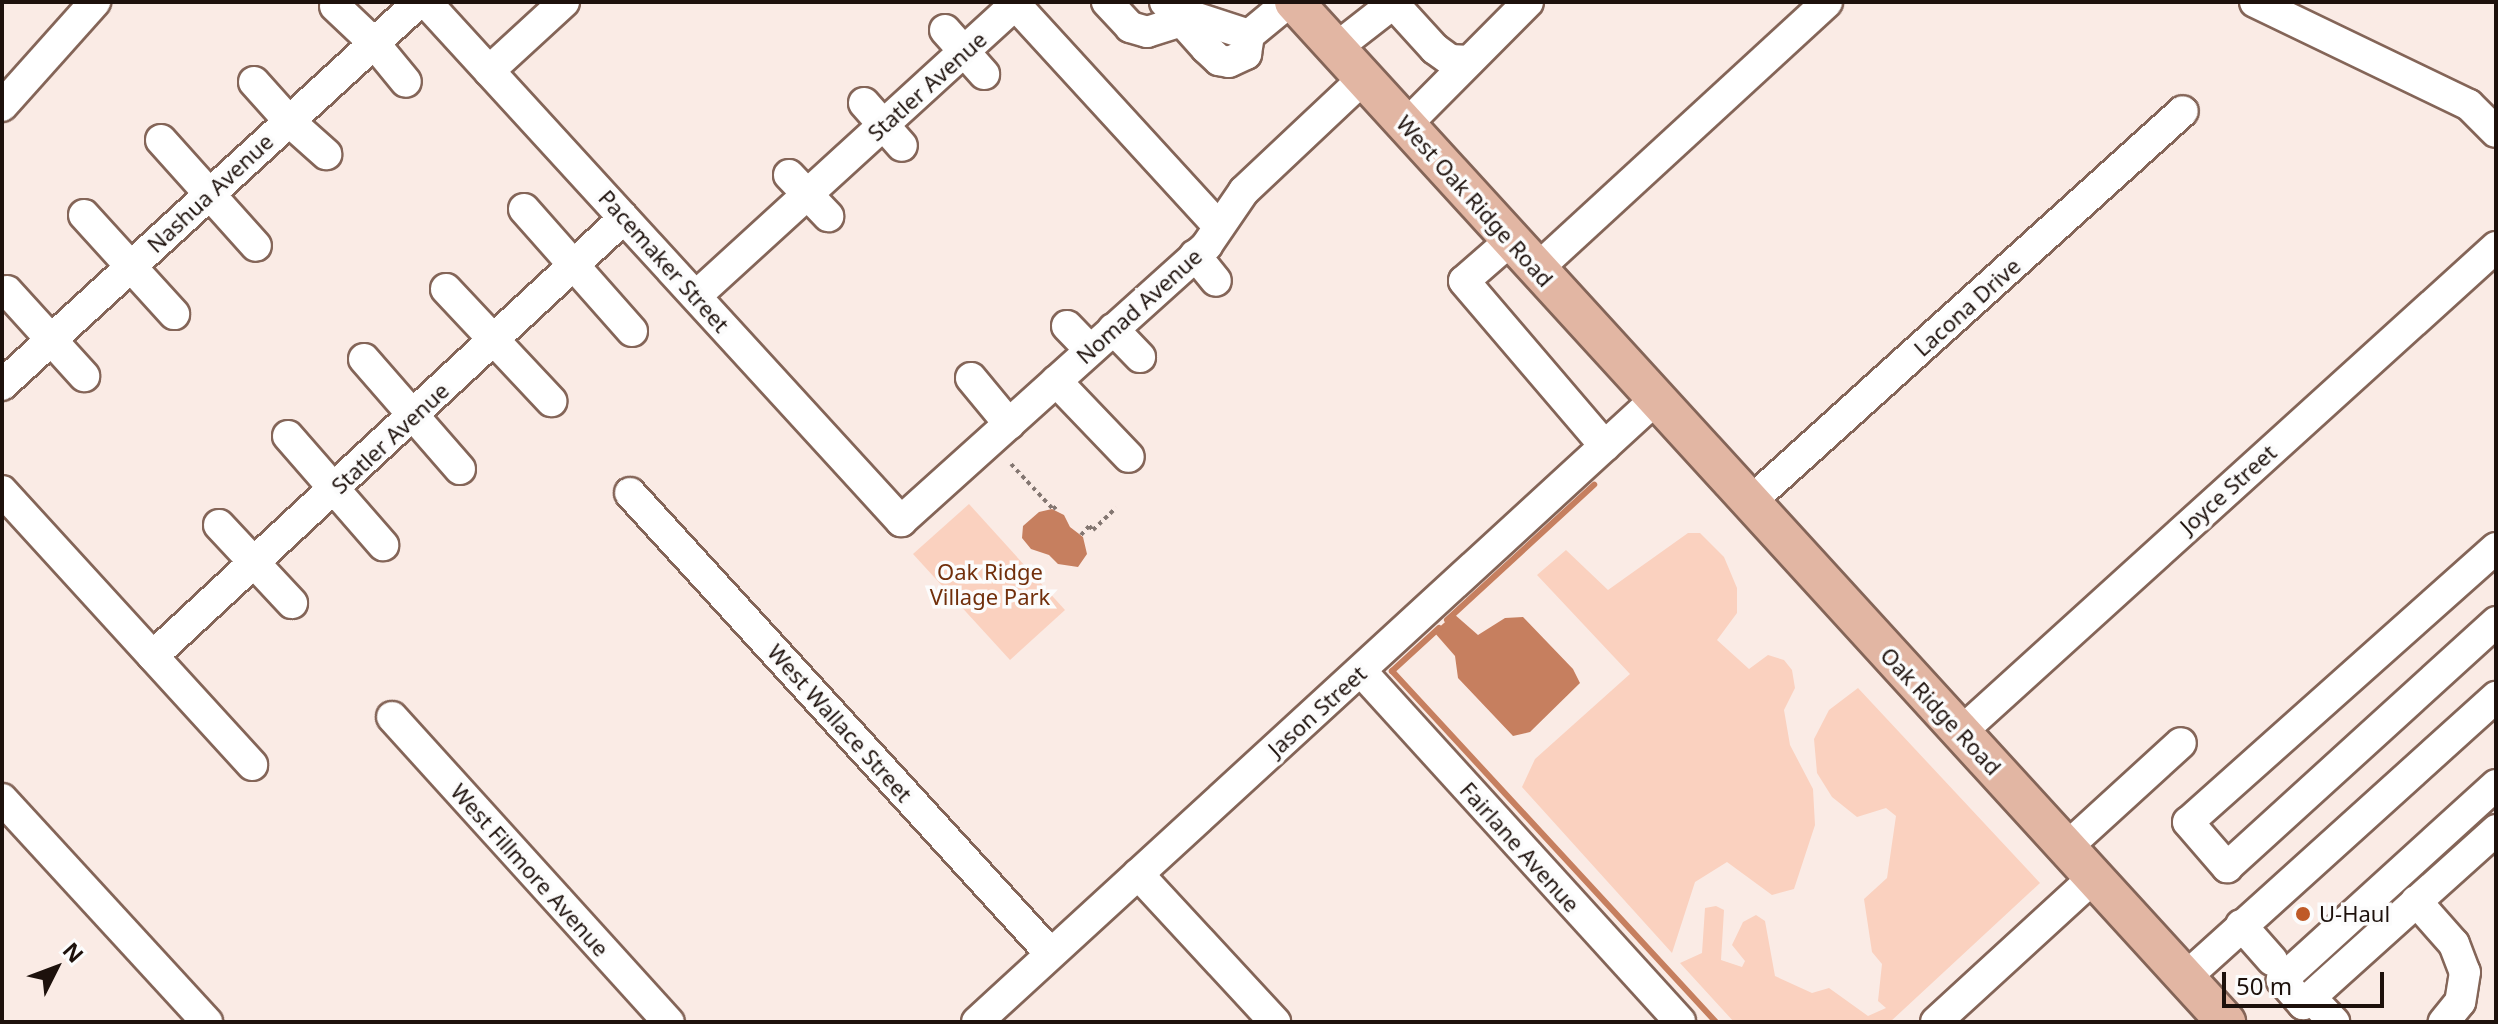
<!DOCTYPE html>
<style>
body{margin:0}
#map{position:relative;width:2498px;height:1024px;overflow:hidden;background:#faebe5;font-family:"Noto Sans",sans-serif}
div>[style]{position:absolute}
.green>*{inset:0;background:#fad1bf}
.water>*{inset:0;background:#c67f5f}
.stream>*{height:6px;margin:-3px;padding:0 3px;transform-origin:3px;border-radius:3px;background:#c67f5f}
.path>*{height:4px;margin-top:-2px;transform-origin:0;background:repeating-linear-gradient(90deg,#837671 0 4px,transparent 0 8px)}
.roads{filter:drop-shadow(2px 0 #846558) drop-shadow(-2px 0 #846558) drop-shadow(0 2px #846558) drop-shadow(0 -2px #846558)}
.minor>*{height:30px;margin:-15px;padding:0 15px;transform-origin:15px;border-radius:15px;background:#fff}
.major>*{height:38px;margin:-19px;padding:0 19px;transform-origin:19px;border-radius:19px;background:#e2b6a3}
.dots>*{width:22px;height:22px;translate:-50% -50%;box-sizing:border-box;border:4px solid #fcfcfc;border-radius:50%}
span{translate:-50% -50%;white-space:nowrap;text-align:center;line-height:1.15;-webkit-text-stroke:7px #fcfcfc;paint-order:stroke}
.street-label{font-size:22px;color:#1d110c}
.park-label{font-size:22px;color:#712f0b}
.poi-label{font-size:22px;color:#1d110c}
.left{translate:0 -50%;text-align:left}
.frame{position:absolute;inset:0;border:4px solid #1d110c;pointer-events:none}
.north{position:absolute;left:16px;top:928px;width:80px;height:80px;-webkit-text-stroke:6px #fcfcfc;paint-order:stroke;rotate:48deg;font-size:22px;font-weight:700;line-height:32px;text-align:center;color:#1d110c}
.north::after{content:'';display:block;margin:auto;width:28px;height:36px;background:#1d110c;clip-path:polygon(50% 0,100% 100%,50% 72%,0 100%)}
.scale{position:absolute;left:2222px;top:972px;width:162px;height:36px;box-sizing:border-box;border:4px solid #1d110c;border-top:0;padding-left:10px;font-size:24px;line-height:28px;white-space:nowrap;color:#1d110c;-webkit-text-stroke:6px #fcfcfc;paint-order:stroke}
</style>
<div id="map">
<div class="green">
<div style="clip-path:polygon(969px 504px,1065px 610px,1010px 660px,913px 554px)"></div>
<div style="clip-path:polygon(1688px 533px,1700px 533px,1724px 557px,1737px 588px,1737px 613px,1717px 640px,1749px 669px,1768px 655px,1784px 660px,1792px 670px,1795px 688px,1784px 710px,1790px 745px,1813px 789px,1815px 825px,1794px 889px,1772px 895px,1727px 862px,1695px 882px,1672px 953px,1522px 787px,1535px 759px,1630px 674px,1537px 575px,1566px 550px,1608px 590px)"></div>
<div style="clip-path:polygon(1858px 688px,2040px 883px,1890px 1022px,1734px 1022px,1680px 963px,1702px 953px,1705px 908px,1716px 906px,1724px 910px,1721px 960px,1742px 967px,1745px 961px,1732px 945px,1743px 922px,1756px 915px,1765px 921px,1775px 976px,1812px 993px,1829px 988px,1868px 1016px,1886px 1008px,1878px 1001px,1882px 964px,1872px 952px,1864px 899px,1887px 878px,1896px 816px,1886px 808px,1857px 817px,1832px 797px,1817px 773px,1814px 739px,1829px 710px)"></div>
</div>
<div class="water">
<div style="clip-path:polygon(1052px 509px,1064px 515px,1070px 527px,1083px 537px,1087px 554px,1078px 567px,1058px 564px,1049px 555px,1031px 549px,1022px 538px,1023px 526px,1039px 512px)"></div>
<div style="clip-path:polygon(1454px 614px,1478px 635px,1505px 618px,1523px 617px,1573px 669px,1580px 683px,1530px 732px,1513px 736px,1458px 678px,1455px 656px,1434px 632px)"></div>
</div>
<div class="stream">
<div style="left:1447px;top:620px;width:200px;rotate:-42.6deg"></div>
<div style="left:1439px;top:628px;width:64px;rotate:137.5deg"></div>
<div style="left:1392px;top:671px;width:478px;rotate:47.3deg"></div>
</div>
<div class="path">
<div style="left:1011px;top:464px;width:62px;rotate:47deg"></div>
<div style="left:1053px;top:509px;width:6px;rotate:-39deg"></div>
<div style="left:1081px;top:535px;width:12px;rotate:-48deg"></div>
<div style="left:1089px;top:526px;width:6px;rotate:45deg"></div>
<div style="left:1093px;top:530px;width:32px;rotate:-44deg"></div>
</div>
<div class="roads">
<div class="minor">
<div style="left:426px;top:2px;width:704px;rotate:47.53deg"></div>
<div style="left:901px;top:521px;width:412px;rotate:-42deg"></div>
<div style="left:1207px;top:245px;width:65px;rotate:-55.6deg"></div>
<div style="left:1244px;top:191px;width:165px;rotate:-43.3deg"></div>
<div style="left:1013px;top:2px;width:302px;rotate:47.5deg"></div>
<div style="left:1107px;top:2px;width:34px;rotate:47deg"></div>
<div style="left:1130px;top:27px;width:18px;rotate:16deg"></div>
<div style="left:1147px;top:32px;width:49px;rotate:-17.7deg"></div>
<div style="left:1194px;top:17px;width:58px;rotate:18.1deg"></div>
<div style="left:1165px;top:2px;width:62px;rotate:48.3deg"></div>
<div style="left:1206px;top:48px;width:18px;rotate:43deg"></div>
<div style="left:1219px;top:60px;width:10px;rotate:11deg"></div>
<div style="left:1229px;top:62px;width:19px;rotate:-25deg"></div>
<div style="left:1246px;top:54px;width:19px;rotate:-81deg"></div>
<div style="left:1249px;top:35px;width:52px;rotate:-39.5deg"></div>
<div style="left:2255px;top:2px;width:237px;rotate:25.7deg"></div>
<div style="left:2469px;top:105px;width:38px;rotate:45deg"></div>
<div style="left:1393px;top:3px;width:62px;rotate:47.6deg"></div>
<div style="left:1435px;top:49px;width:19px;rotate:36deg"></div>
<div style="left:1450px;top:60px;width:19px;rotate:3deg"></div>
<div style="left:335px;top:6px;width:54px;rotate:43.5deg"></div>
<div style="left:374px;top:43px;width:50px;rotate:50.6deg"></div>
<div style="left:945px;top:30px;width:59px;rotate:48.4deg"></div>
<div style="left:1336px;top:48px;width:75px;rotate:-37.9deg"></div>
<div style="left:489px;top:71px;width:102px;rotate:-42.6deg"></div>
<div style="left:254px;top:82px;width:52px;rotate:48.1deg"></div>
<div style="left:289px;top:121px;width:50px;rotate:41.7deg"></div>
<div style="left:864px;top:103px;width:57px;rotate:48.5deg"></div>
<div style="left:2px;top:106px;width:140px;rotate:-48.2deg"></div>
<div style="left:1406px;top:125px;width:173px;rotate:-45.2deg"></div>
<div style="left:161px;top:140px;width:142px;rotate:48.1deg"></div>
<div style="left:789px;top:175px;width:57px;rotate:46.4deg"></div>
<div style="left:524px;top:209px;width:163px;rotate:48.5deg"></div>
<div style="left:84px;top:215px;width:134px;rotate:47.7deg"></div>
<div style="left:1511px;top:240px;width:62px;rotate:138.9deg"></div>
<div style="left:1464px;top:281px;width:217px;rotate:49.5deg"></div>
<div style="left:1195px;top:255px;width:33px;rotate:51deg"></div>
<div style="left:1537px;top:269px;width:394px;rotate:-42.6deg"></div>
<div style="left:446px;top:289px;width:154px;rotate:46.8deg"></div>
<div style="left:7px;top:291px;width:115px;rotate:47.8deg"></div>
<div style="left:696px;top:296px;width:432px;rotate:-42.4deg"></div>
<div style="left:1067px;top:326px;width:33px;rotate:46deg"></div>
<div style="left:1113px;top:329px;width:39px;rotate:46deg"></div>
<div style="left:364px;top:359px;width:146px;rotate:48.9deg"></div>
<div style="left:971px;top:378px;width:60px;rotate:50.4deg"></div>
<div style="left:1056px;top:381px;width:105px;rotate:46.2deg"></div>
<div style="left:2px;top:385px;width:566px;rotate:-42.57deg"></div>
<div style="left:288px;top:436px;width:145px;rotate:48.9deg"></div>
<div style="left:2px;top:491px;width:371px;rotate:47.6deg"></div>
<div style="left:630px;top:493px;width:624px;rotate:47.6deg"></div>
<div style="left:1750px;top:502px;width:583px;rotate:-42.08deg"></div>
<div style="left:219px;top:525px;width:107px;rotate:46.9deg"></div>
<div style="left:2496px;top:548px;width:412px;rotate:138.3deg"></div>
<div style="left:2188px;top:822px;width:60px;rotate:49.1deg"></div>
<div style="left:2227px;top:867px;width:364px;rotate:-42.3deg"></div>
<div style="left:153px;top:656px;width:643px;rotate:-42.92deg"></div>
<div style="left:1361px;top:671px;width:474px;rotate:47.7deg"></div>
<div style="left:392px;top:717px;width:412px;rotate:47.8deg"></div>
<div style="left:1961px;top:732px;width:722px;rotate:-42.19deg"></div>
<div style="left:2496px;top:785px;width:290px;rotate:137.7deg"></div>
<div style="left:2282px;top:980px;width:32px;rotate:49deg"></div>
<div style="left:2303px;top:1004px;width:260px;rotate:-42deg"></div>
<div style="left:2px;top:799px;width:303px;rotate:47.4deg"></div>
<div style="left:2067px;top:847px;width:154px;rotate:-42.4deg"></div>
<div style="left:1138px;top:874px;width:202px;rotate:47.2deg"></div>
<div style="left:2416px;top:901px;width:57px;rotate:48.5deg"></div>
<div style="left:2454px;top:944px;width:30px;rotate:69deg"></div>
<div style="left:2465px;top:972px;width:30px;rotate:99deg"></div>
<div style="left:2460px;top:1002px;width:26px;rotate:129deg"></div>
<div style="left:2241px;top:925px;width:47px;rotate:48.5deg"></div>
<div style="left:2186px;top:977px;width:418px;rotate:-42.1deg"></div>
<div style="left:2310px;top:997px;width:35px;rotate:46deg"></div>
<div style="left:977px;top:1022px;width:922px;rotate:-42.54deg"></div>
<div style="left:1936px;top:1022px;width:214px;rotate:-42.5deg"></div>
</div>
<div class="major">
<div style="left:1294px;top:2px;width:1382px;rotate:47.58deg"></div>
</div>
</div>
<div class="dots">
<div style="left:2303px;top:914px;background:#bf5a27"></div>
</div>
<div class="street-label">
<span style="left:927px;top:86px;rotate:-42deg">Statler Avenue</span>
<span style="left:210px;top:193px;rotate:-43deg">Nashua Avenue</span>
<span style="left:1475px;top:201px;rotate:48deg">West Oak Ridge Road</span>
<span style="left:664px;top:261px;rotate:48deg">Pacemaker Street</span>
<span style="left:1139px;top:306px;rotate:-42deg">Nomad Avenue</span>
<span style="left:1967px;top:307px;rotate:-42deg">Lacona Drive</span>
<span style="left:390px;top:438px;rotate:-43deg">Statler Avenue</span>
<span style="left:2228px;top:489px;rotate:-42deg">Joyce Street</span>
<span style="left:1317px;top:711px;rotate:-42deg">Jason Street</span>
<span style="left:1941px;top:711px;rotate:47deg">Oak Ridge Road</span>
<span style="left:840px;top:723px;rotate:48deg">West Wallace Street</span>
<span style="left:1520px;top:847px;rotate:48deg">Fairlane Avenue</span>
<span style="left:530px;top:870px;rotate:48deg">West Fillmore Avenue</span>
</div>
<div class="park-label">
<span style="left:990px;top:584px">Oak Ridge<br>Village Park</span>
</div>
<div class="poi-label">
<span class="left" style="left:2319px;top:914px">U-Haul</span>
</div>
<div class="frame"></div>
<div class="north">N</div>
<div class="scale">50 m</div>
</div>
